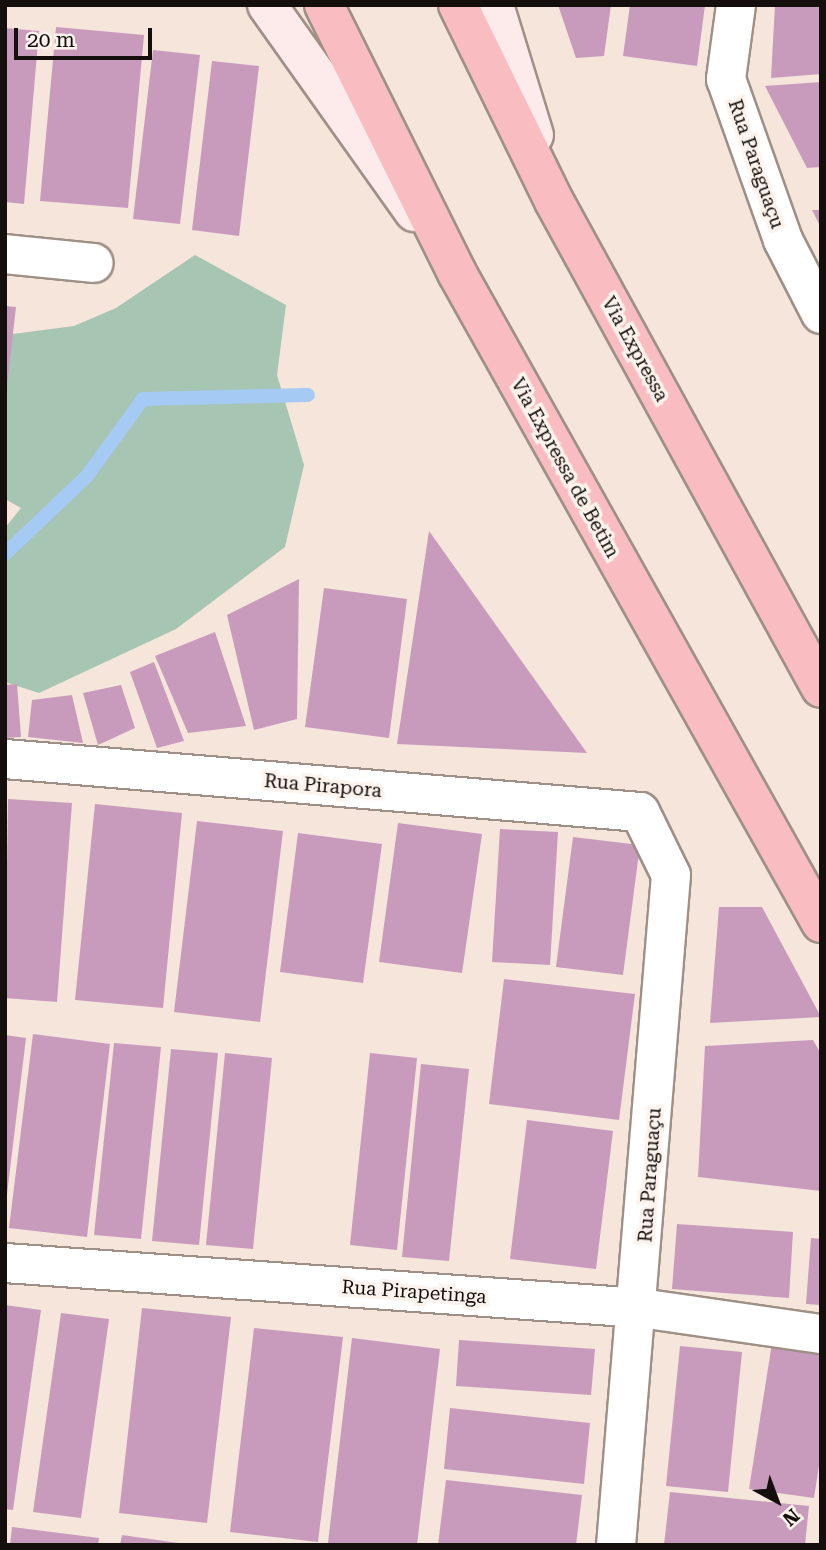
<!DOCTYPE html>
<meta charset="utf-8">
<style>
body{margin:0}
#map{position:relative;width:826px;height:1550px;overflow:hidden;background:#f5e5da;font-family:"Roboto Serif",serif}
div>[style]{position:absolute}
.green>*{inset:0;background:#a6c5b3}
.stream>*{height:14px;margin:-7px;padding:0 7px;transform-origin:7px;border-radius:7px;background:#a5caf3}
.building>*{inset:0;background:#c89bbd}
.roads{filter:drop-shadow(2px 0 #9e9086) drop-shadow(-2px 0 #9e9086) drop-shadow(0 2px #9e9086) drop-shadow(0 -2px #9e9086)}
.street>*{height:38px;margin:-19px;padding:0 19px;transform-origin:19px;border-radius:19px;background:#fff}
.secondary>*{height:38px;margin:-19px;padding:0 19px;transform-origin:19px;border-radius:19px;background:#fdebec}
.highway>*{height:38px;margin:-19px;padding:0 19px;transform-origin:19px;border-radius:19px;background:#f9bdc1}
span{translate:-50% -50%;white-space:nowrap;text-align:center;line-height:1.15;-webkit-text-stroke:7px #fdf3ed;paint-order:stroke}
.street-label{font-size:19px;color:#140f0c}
.frame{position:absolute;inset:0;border:7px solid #140f0c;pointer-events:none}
.north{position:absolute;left:742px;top:1466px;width:70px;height:70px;-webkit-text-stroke:5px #fdf3ed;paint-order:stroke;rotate:139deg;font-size:19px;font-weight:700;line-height:28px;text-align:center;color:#140f0c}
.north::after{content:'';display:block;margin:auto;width:24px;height:32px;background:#140f0c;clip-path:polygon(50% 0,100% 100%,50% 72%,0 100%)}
.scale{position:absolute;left:14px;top:28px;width:138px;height:32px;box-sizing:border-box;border:4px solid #140f0c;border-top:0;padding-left:9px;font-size:21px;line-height:24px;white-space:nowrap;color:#140f0c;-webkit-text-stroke:5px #fdf3ed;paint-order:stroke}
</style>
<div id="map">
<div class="green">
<div style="clip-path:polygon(195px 255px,286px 305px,277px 375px,304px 465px,285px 547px,176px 629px,39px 693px,5px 682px,5px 528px,21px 508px,5px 499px,5px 335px,74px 326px,116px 308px)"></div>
</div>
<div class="stream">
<div style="left:5px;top:554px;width:113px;rotate:-43.6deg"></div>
<div style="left:87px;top:476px;width:95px;rotate:-54deg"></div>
<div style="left:143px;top:399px;width:165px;rotate:-1.4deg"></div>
</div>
<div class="building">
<div style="clip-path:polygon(558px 5px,611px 5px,604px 56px,576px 58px)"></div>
<div style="clip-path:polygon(630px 5px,705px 5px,697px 66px,623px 56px)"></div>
<div style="clip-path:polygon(775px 5px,821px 5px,821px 74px,771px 78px)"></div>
<div style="clip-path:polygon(56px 27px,144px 35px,128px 208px,40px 201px)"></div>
<div style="clip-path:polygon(5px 28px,39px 31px,24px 204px,5px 202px)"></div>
<div style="clip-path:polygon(153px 50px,200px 55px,180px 224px,133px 219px)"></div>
<div style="clip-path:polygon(212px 61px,259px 66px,239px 236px,192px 230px)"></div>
<div style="clip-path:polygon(821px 82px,821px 167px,807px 168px,765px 86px)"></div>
<div style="clip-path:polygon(812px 210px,821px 210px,821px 228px)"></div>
<div style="clip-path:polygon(5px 306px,16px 307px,7px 386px,5px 385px)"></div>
<div style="clip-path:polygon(429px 531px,587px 753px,397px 744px)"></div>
<div style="clip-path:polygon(299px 579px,297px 719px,254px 730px,227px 615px)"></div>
<div style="clip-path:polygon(324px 588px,407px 599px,389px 738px,305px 727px)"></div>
<div style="clip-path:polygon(215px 632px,246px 726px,188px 733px,155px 656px)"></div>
<div style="clip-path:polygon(154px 662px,184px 741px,157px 748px,130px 672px)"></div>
<div style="clip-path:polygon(17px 684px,21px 737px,5px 738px,5px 685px)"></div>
<div style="clip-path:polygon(121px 685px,135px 728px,98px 745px,83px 693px)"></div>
<div style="clip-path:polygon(72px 695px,83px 743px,28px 737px,32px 700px)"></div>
<div style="clip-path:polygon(8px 799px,72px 803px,57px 1002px,5px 998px)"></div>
<div style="clip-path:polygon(95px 804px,182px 813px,163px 1008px,75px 1000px)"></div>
<div style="clip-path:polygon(197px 821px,283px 831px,260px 1022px,174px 1012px)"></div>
<div style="clip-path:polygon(398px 823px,482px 834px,462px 973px,379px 962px)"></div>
<div style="clip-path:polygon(500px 829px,558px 832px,550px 965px,492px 962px)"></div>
<div style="clip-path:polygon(298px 833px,382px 844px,363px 983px,280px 972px)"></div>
<div style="clip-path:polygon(573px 837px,640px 845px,623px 975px,556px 967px)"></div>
<div style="clip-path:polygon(719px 907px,762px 907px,821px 1017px,710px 1023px)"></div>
<div style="clip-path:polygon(504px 979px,635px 994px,619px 1120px,489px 1104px)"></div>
<div style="clip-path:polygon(33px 1034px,110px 1044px,87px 1237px,9px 1228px)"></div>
<div style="clip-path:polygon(5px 1035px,26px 1038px,7px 1194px,5px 1194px)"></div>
<div style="clip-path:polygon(813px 1040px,821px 1054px,821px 1191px,698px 1177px,705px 1046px)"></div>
<div style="clip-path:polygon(114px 1043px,161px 1047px,141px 1239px,94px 1235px)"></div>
<div style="clip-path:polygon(171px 1049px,218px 1053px,199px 1245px,152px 1241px)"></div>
<div style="clip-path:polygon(225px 1053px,272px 1058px,253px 1249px,206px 1245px)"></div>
<div style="clip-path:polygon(370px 1053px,417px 1058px,397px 1250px,350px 1245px)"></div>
<div style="clip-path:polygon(421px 1064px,469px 1069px,449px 1261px,402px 1257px)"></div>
<div style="clip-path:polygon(527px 1120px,613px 1131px,596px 1269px,510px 1259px)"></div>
<div style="clip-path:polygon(677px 1224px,793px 1232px,789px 1298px,672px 1289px)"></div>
<div style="clip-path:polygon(811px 1238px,821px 1239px,821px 1305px,806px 1304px)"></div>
<div style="clip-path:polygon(5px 1305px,41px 1310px,13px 1510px,5px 1509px)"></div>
<div style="clip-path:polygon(142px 1308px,231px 1317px,207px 1523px,119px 1513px)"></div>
<div style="clip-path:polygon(61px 1313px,109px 1319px,81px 1518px,33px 1512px)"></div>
<div style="clip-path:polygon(254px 1328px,343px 1337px,318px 1542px,230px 1532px)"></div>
<div style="clip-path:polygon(352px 1338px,440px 1349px,417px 1545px,328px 1543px)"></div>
<div style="clip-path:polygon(459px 1340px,595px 1349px,591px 1395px,456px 1386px)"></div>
<div style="clip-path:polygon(772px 1343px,821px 1350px,821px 1452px,814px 1498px,749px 1489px)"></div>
<div style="clip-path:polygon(680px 1346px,742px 1352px,728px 1492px,666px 1486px)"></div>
<div style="clip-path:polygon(450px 1408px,590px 1423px,584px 1484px,444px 1469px)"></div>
<div style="clip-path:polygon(446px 1480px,582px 1495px,576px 1545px,438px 1545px)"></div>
<div style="clip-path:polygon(670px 1492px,809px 1506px,805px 1545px,664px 1545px)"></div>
<div style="clip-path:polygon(12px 1527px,99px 1538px,98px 1545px,10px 1545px)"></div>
<div style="clip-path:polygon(122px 1535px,178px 1543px,178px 1545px,120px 1545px)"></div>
</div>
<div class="roads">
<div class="street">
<div style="left:736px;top:5px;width:75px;rotate:97.7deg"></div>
<div style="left:726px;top:79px;width:171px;rotate:70.5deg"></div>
<div style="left:783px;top:240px;width:83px;rotate:62.8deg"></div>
<div style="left:5px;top:254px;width:89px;rotate:5.8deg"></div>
<div style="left:5px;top:759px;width:637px;rotate:4.77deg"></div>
<div style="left:640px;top:812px;width:70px;rotate:63.8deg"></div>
<div style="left:671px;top:875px;width:672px;rotate:94.69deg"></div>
<div style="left:5px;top:1263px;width:637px;rotate:4.05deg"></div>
<div style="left:640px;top:1308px;width:183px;rotate:8.2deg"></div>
</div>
<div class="secondary">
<div style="left:267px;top:5px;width:254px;rotate:54.6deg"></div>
<div style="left:494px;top:5px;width:136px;rotate:72.9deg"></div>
</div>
<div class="highway">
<div style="left:324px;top:5px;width:299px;rotate:63.6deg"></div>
<div style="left:457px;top:273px;width:745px;rotate:60.75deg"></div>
<div style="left:458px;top:5px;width:218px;rotate:63.9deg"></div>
<div style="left:554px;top:201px;width:555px;rotate:61.27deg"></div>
</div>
</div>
<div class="street-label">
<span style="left:756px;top:164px;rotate:71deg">Rua Paraguaçu</span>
<span style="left:635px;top:349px;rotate:61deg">Via Expressa</span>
<span style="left:565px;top:468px;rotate:61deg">Via Expressa de Betim</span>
<span style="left:323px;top:786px;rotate:5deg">Rua Pirapora</span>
<span style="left:650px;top:1175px;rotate:-86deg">Rua Paraguaçu</span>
<span style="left:414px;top:1292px;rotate:4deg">Rua Pirapetinga</span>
</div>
<div class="frame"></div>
<div class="north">N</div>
<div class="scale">20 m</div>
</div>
